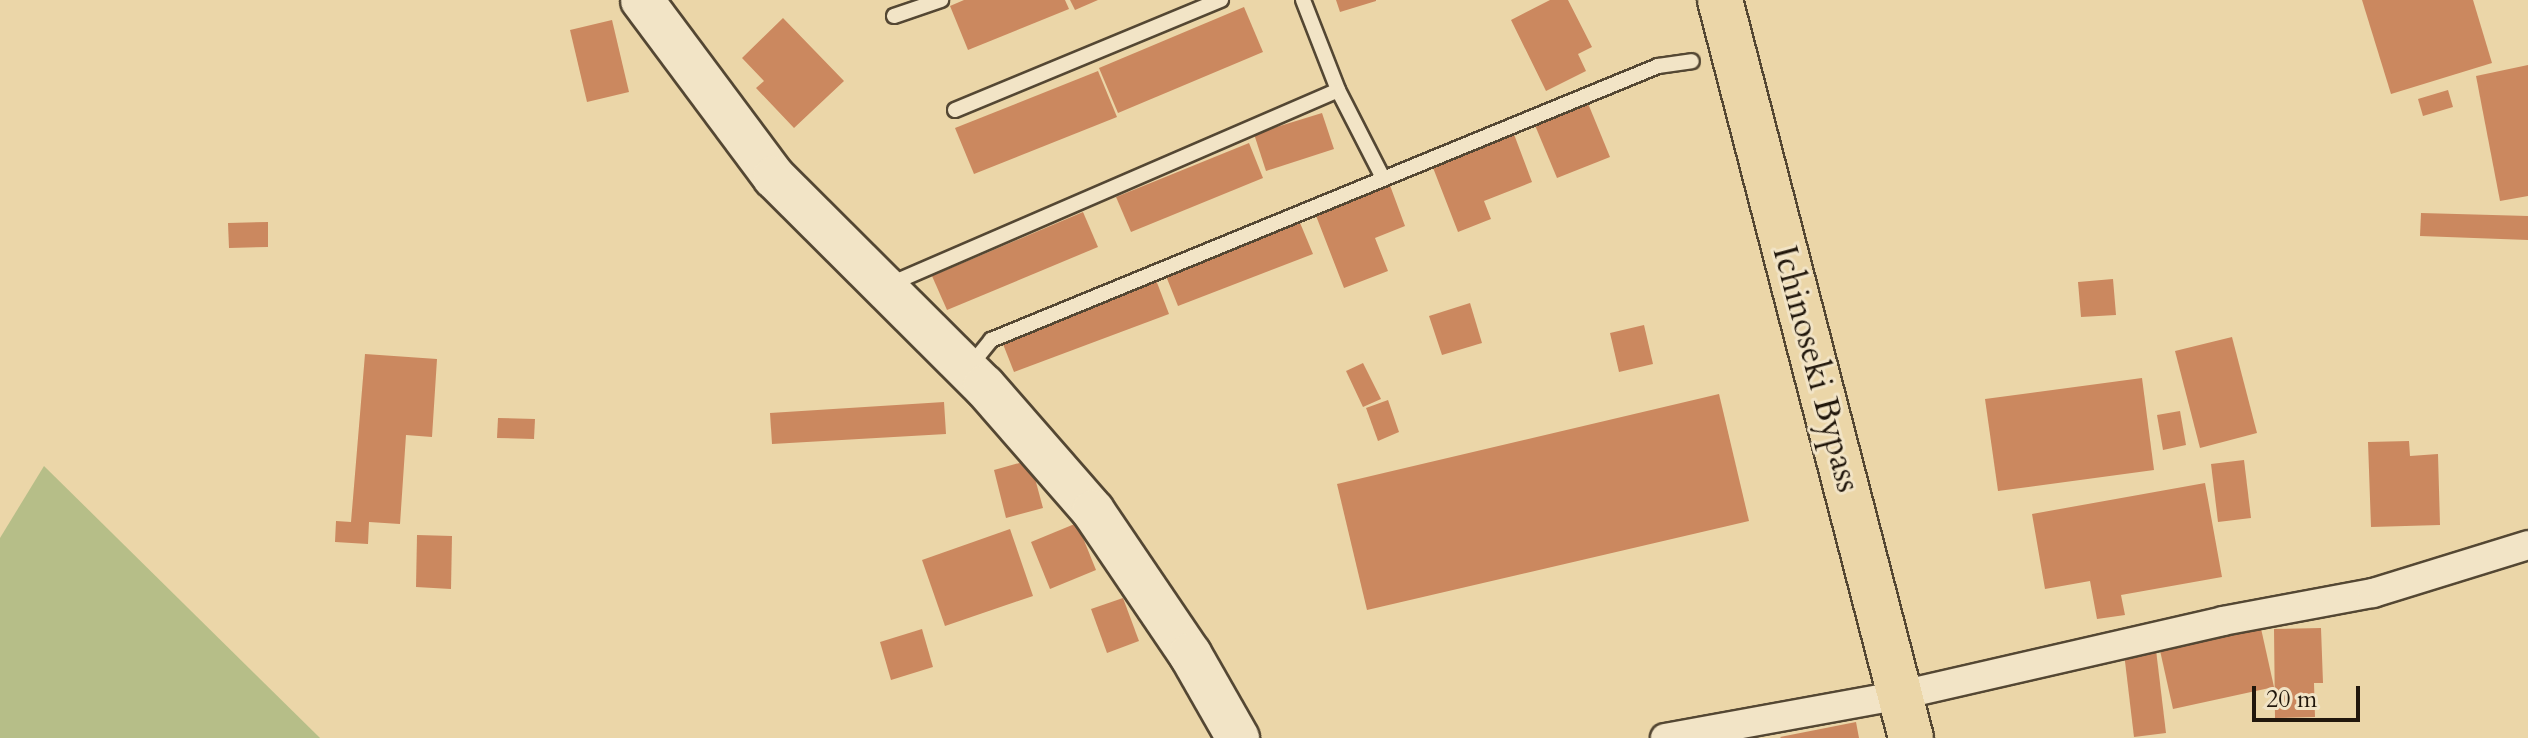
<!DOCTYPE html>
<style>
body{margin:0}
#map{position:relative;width:2528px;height:738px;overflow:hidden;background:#ebd6a8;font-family:Cardo,serif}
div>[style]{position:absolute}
.green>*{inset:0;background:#b6be88}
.building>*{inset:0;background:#cb885f}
.roads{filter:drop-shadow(2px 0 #544733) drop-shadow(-2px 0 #544733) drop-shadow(0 2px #544733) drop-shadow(0 -2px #544733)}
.lane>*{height:14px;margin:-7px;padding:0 7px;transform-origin:7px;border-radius:7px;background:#f2e4c6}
.street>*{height:28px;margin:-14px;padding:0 14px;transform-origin:14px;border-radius:14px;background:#f2e4c6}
.secondary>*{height:42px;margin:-21px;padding:0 21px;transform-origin:21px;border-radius:21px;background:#f2e4c6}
.highway>*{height:44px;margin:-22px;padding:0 22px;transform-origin:22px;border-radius:22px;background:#ebd6a8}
span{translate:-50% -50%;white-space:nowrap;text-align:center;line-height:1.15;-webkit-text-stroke:6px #f2e4c6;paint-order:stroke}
.street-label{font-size:34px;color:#21170c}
.scale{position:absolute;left:2252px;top:686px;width:108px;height:36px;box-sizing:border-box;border:4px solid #21170c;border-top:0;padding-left:10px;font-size:24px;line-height:28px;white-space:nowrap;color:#21170c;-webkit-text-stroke:6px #f2e4c6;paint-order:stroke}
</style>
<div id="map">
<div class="green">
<div style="clip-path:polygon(44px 466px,320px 738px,0 738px,0 538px)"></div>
</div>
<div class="building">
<div style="clip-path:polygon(964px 0,1065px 0,1069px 9px,968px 50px,950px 6px)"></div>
<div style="clip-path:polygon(1070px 0,1098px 0,1075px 10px)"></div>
<div style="clip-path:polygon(1336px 0,1376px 0,1376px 1px,1340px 12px)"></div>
<div style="clip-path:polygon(1550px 0,1568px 0,1592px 47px,1578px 54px,1586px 71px,1546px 91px,1511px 20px)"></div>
<div style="clip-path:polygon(2362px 0,2473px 0,2492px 63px,2391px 94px)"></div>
<div style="clip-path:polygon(1244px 7px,1263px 52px,1118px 113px,1099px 68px)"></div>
<div style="clip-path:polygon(783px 18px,844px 81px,794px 128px,756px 88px,764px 81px,742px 58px)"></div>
<div style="clip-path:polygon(612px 20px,629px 92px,587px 102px,570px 30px)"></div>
<div style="clip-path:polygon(2528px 65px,2528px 196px,2500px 201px,2476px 76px)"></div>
<div style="clip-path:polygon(1098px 71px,1117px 117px,974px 174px,955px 128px)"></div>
<div style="clip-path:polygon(2448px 90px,2453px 107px,2423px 116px,2418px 99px)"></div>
<div style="clip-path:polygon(1587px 101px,1610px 157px,1557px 178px,1534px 123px)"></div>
<div style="clip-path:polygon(1322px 113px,1334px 149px,1266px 171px,1254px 134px)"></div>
<div style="clip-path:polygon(1512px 129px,1532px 182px,1484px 201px,1491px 219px,1458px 232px,1430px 160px)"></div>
<div style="clip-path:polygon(1249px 143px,1263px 178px,1131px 232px,1116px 197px)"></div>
<div style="clip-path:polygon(1388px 180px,1405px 226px,1375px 238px,1388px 271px,1344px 288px,1313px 208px)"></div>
<div style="clip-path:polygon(1083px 212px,1098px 247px,947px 310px,932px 276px)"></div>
<div style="clip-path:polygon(2421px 213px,2528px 216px,2528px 240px,2420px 236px)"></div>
<div style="clip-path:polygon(1298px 218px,1313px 254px,1178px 306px,1164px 271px)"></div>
<div style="clip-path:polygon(268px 222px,268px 247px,229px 248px,228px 223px)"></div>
<div style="clip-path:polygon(2113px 279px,2116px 315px,2081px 317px,2078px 282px)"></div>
<div style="clip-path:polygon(1156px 280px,1169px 314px,1014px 372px,1001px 339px)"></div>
<div style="clip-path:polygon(1470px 303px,1482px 343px,1442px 355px,1429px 316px)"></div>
<div style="clip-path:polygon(1644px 325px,1653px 364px,1619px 372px,1610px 333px)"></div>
<div style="clip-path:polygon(2232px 337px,2257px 433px,2200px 448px,2175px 351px)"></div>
<div style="clip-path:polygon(365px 354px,437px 359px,432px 437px,406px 435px,400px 524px,369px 522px,368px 544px,335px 542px,336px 521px,351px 522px)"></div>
<div style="clip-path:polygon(1363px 363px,1381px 399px,1363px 407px,1346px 371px)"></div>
<div style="clip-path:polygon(2142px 378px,2154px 470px,1998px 491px,1985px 399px)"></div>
<div style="clip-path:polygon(1719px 394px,1749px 521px,1367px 610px,1337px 484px)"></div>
<div style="clip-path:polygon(1388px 400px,1399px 432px,1378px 441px,1366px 408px)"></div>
<div style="clip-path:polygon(944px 402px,946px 434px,772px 444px,770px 413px)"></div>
<div style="clip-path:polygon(2180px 411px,2186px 445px,2163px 450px,2157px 415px)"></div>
<div style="clip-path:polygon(498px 418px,535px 419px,534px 439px,497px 438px)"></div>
<div style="clip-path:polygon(2409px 441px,2410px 456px,2438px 454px,2440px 525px,2371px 527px,2368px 442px)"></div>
<div style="clip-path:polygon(1030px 460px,1043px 508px,1006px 518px,994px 470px)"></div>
<div style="clip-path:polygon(2244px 460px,2251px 518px,2218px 522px,2211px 464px)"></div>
<div style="clip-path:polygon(2205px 483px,2222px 577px,2121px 595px,2125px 615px,2097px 619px,2090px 581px,2045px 589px,2032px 514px)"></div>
<div style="clip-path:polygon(1077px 523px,1096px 570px,1050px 589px,1031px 542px)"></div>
<div style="clip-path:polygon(1010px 529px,1033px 596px,945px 626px,922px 560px)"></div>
<div style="clip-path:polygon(417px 535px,452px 536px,451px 589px,416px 587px)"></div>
<div style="clip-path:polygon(1123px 598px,1139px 641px,1107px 653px,1091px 609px)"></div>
<div style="clip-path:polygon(2260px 624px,2274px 687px,2173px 709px,2159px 646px)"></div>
<div style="clip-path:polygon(2321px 628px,2323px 683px,2314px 683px,2315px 717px,2275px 718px,2274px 629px)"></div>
<div style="clip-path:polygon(922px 629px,933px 667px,891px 680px,880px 642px)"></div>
<div style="clip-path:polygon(2156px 650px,2166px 733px,2134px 737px,2124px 653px)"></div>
<div style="clip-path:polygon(1856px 722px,1859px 738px,1781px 738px,1780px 737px)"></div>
</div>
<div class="roads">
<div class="lane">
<div style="left:1303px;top:0;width:97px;rotate:68.7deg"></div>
<div style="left:1338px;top:90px;width:99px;rotate:62.9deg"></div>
<div style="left:894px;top:16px;width:50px;rotate:-18.8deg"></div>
<div style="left:955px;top:110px;width:288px;rotate:-22.5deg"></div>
<div style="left:888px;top:285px;width:490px;rotate:-23.4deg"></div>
<div style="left:975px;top:360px;width:26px;rotate:-51deg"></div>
<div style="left:991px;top:340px;width:721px;rotate:-22.33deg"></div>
<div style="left:1658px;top:66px;width:34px;rotate:-8deg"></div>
</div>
<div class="street">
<div style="left:1665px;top:738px;width:240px;rotate:-10.3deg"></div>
<div style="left:1901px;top:695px;width:330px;rotate:-12.9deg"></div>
<div style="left:2223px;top:621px;width:153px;rotate:-10.6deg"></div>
<div style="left:2373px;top:593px;width:162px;rotate:-17.2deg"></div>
</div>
<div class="secondary">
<div style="left:642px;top:0;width:221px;rotate:53.3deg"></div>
<div style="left:774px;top:177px;width:296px;rotate:44.9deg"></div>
<div style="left:984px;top:386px;width:166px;rotate:48.9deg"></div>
<div style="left:1093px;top:511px;width:173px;rotate:55.9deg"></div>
<div style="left:1190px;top:654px;width:97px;rotate:60.3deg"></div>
</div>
<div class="highway">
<div style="left:1720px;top:0;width:762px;rotate:75.49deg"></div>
</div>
</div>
<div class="street-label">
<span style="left:1816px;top:369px;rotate:75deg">Ichinoseki Bypass</span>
</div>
<div class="scale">20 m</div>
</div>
